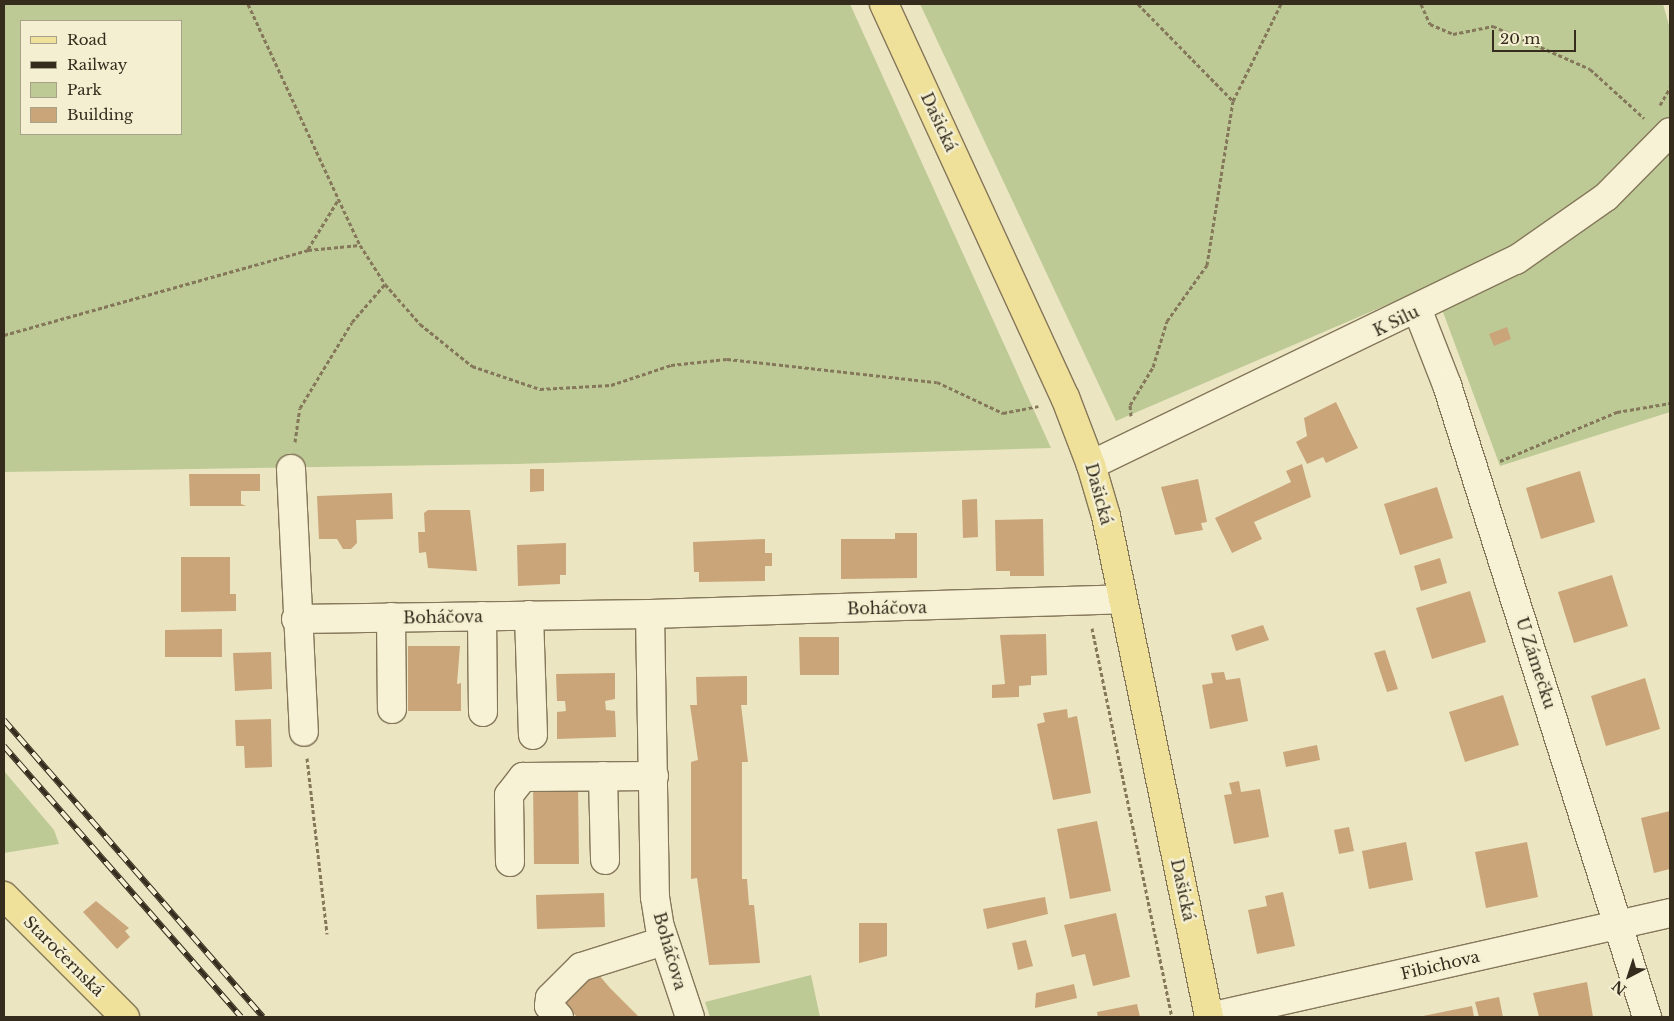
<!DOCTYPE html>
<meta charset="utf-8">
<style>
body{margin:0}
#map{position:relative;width:1674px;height:1021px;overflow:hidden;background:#ece5c2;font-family:"Libre Baskerville",serif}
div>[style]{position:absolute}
.green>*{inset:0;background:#bdca96}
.building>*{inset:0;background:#c9a579}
.path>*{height:3px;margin-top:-1.5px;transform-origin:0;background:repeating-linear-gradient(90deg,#85775a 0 4px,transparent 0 6.5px)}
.roads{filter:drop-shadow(1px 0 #85775a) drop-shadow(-1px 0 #85775a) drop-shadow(0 1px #85775a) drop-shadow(0 -1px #85775a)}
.minor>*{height:28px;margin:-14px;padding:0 14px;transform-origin:14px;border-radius:14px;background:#f7f2d5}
.major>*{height:28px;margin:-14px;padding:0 14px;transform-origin:14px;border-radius:14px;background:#efe09a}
.rail>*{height:5.5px;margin-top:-2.75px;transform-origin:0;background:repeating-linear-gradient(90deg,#f4efd1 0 11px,#362c1e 0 22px);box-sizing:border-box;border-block:1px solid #362c1e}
span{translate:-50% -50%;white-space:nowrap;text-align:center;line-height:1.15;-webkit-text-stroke:5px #f4efd1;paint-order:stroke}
.street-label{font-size:16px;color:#362c1e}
.frame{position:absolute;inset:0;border:5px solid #362c1e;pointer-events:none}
.legend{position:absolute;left:20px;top:20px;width:162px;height:115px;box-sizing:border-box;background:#f4efd1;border:1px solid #a8a189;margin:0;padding:6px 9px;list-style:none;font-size:15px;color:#362c1e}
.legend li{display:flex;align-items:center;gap:10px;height:25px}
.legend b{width:25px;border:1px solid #a8a189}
.north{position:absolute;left:1604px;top:951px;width:50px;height:50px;-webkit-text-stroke:4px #f4efd1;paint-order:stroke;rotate:220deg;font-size:14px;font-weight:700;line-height:20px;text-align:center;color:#362c1e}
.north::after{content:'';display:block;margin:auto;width:18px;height:22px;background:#362c1e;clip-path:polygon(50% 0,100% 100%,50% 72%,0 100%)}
.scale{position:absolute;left:1492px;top:30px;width:84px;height:22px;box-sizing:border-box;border:2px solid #362c1e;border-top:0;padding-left:6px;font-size:15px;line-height:18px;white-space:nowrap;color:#362c1e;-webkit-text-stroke:4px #f4efd1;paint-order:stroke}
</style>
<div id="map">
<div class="green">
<div style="clip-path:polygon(evenodd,4px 4px,850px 4px,1051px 448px,516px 464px,4px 472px,4px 4px,21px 21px,181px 21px,181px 134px,21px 134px,21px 21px)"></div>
<div style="clip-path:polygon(920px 4px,1663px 4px,1670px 29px,1670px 412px,1500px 466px,1433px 285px,1116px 421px)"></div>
<div style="clip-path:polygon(4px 771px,54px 830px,59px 844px,4px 853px)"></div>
<div style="clip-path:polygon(811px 975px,820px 1017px,710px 1017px,705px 1002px)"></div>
</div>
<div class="building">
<div style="clip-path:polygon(1507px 327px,1511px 339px,1494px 346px,1489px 334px)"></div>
<div style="clip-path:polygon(1336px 402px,1358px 448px,1326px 463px,1323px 457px,1307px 464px,1296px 442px,1307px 436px,1304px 418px)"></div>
<div style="clip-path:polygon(1302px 464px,1311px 497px,1254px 522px,1262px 539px,1232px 553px,1215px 518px,1291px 482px,1286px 471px)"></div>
<div style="clip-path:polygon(530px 469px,544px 469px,544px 491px,530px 492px)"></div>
<div style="clip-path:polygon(1580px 471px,1595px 522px,1541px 539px,1526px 488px)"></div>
<div style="clip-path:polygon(189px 474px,260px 474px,260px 491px,241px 491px,241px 504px,246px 506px,190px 506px)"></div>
<div style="clip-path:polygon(1198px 479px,1207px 522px,1201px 523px,1203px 530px,1175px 535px,1161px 487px)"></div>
<div style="clip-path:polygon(1437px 487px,1453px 538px,1400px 555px,1384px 504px)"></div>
<div style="clip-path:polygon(392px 493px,393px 519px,356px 520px,357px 543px,351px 549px,343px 549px,337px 539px,319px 539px,317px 496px)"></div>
<div style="clip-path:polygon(977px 499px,978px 537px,963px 538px,962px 500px)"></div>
<div style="clip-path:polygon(428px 510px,470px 510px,477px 571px,428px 568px,426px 552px,419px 553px,418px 532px,425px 532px,424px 513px)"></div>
<div style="clip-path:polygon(1043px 519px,1044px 576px,1010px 576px,1010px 571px,996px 571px,995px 520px)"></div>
<div style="clip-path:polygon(895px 533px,917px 533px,917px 578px,841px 579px,841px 539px,895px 539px)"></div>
<div style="clip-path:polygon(765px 539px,765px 553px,772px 553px,772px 566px,765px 566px,765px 581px,699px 582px,699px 572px,694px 572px,693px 542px)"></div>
<div style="clip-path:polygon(566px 543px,566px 575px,560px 575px,560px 584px,518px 586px,517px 545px)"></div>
<div style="clip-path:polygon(181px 557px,230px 557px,230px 594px,236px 594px,236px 611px,181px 612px)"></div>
<div style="clip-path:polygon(1440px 558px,1447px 583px,1421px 591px,1414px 566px)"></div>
<div style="clip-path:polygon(1612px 575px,1628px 626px,1574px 643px,1558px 592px)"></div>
<div style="clip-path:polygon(1470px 591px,1486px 642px,1432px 659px,1416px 608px)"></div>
<div style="clip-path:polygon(1263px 625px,1269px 640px,1236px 651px,1231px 635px)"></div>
<div style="clip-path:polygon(222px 629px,222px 657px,165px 657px,165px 630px)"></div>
<div style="clip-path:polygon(1046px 634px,1047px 675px,1031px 676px,1031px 685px,1019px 686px,1019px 697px,992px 698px,992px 685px,1005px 684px,1000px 635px)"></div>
<div style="clip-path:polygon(799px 637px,839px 637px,839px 675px,800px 675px)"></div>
<div style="clip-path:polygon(408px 646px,460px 646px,457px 684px,461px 683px,461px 711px,408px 711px)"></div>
<div style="clip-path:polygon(1385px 650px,1398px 689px,1387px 692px,1374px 653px)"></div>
<div style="clip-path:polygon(271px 652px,272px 689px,235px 691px,233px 653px)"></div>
<div style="clip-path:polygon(1224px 672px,1226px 680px,1240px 678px,1248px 721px,1210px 729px,1202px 685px,1213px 683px,1211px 673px)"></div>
<div style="clip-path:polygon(615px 673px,615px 699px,605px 701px,606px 710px,615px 711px,616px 737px,557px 739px,557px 712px,566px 711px,565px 701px,557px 701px,556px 674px)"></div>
<div style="clip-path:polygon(747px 676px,747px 705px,741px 705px,748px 762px,742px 762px,742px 879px,747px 879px,749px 905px,754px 905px,760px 963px,709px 965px,697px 878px,691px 879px,691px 762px,698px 760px,690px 705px,697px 705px,696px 677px)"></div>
<div style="clip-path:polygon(1645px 678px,1660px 729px,1606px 746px,1591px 696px)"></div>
<div style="clip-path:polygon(1503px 695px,1519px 745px,1465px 762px,1449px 712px)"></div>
<div style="clip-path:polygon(1067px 709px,1068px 718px,1077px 716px,1091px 793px,1053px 800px,1037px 724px,1045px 722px,1043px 713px)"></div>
<div style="clip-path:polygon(271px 719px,272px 767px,245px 768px,244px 746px,236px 746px,235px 720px)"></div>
<div style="clip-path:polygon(1317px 745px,1320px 760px,1286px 767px,1283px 752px)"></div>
<div style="clip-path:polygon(1239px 781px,1241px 792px,1260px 789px,1269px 837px,1234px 844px,1224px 795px,1232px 794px,1229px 783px)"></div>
<div style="clip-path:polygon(578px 782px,579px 864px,534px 864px,533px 783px)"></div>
<div style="clip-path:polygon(1670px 811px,1670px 869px,1654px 873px,1641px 818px)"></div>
<div style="clip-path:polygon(1097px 821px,1111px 891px,1070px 899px,1057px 829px)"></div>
<div style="clip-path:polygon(1349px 827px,1354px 851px,1339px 854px,1334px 830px)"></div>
<div style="clip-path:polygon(1406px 842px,1413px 880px,1369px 889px,1362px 851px)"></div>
<div style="clip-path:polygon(1527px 842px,1538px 897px,1486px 908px,1475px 852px)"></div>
<div style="clip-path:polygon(1283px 892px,1295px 946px,1257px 954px,1248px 910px,1267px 906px,1265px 896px)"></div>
<div style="clip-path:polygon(604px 893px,605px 927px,537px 929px,536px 895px)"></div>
<div style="clip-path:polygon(1045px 897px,1048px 914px,987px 929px,983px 909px)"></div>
<div style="clip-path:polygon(96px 901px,129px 928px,125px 931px,130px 937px,117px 949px,83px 912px)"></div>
<div style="clip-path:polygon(1116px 913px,1130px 977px,1093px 986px,1085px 954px,1072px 957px,1064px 925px)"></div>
<div style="clip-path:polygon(859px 923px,887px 923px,887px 956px,859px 963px)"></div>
<div style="clip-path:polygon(1026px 940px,1033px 966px,1018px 970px,1012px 943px)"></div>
<div style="clip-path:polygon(592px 967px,610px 988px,639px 1017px,577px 1017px,559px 998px)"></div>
<div style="clip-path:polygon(1587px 982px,1593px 1017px,1539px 1017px,1533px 993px)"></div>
<div style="clip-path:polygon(1074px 984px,1077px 998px,1035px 1008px,1036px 993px)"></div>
<div style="clip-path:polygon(1499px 997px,1503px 1017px,1479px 1017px,1475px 1002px)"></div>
<div style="clip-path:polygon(1137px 1004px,1140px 1017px,1098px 1017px,1097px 1012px)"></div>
<div style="clip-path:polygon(1472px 1006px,1474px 1017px,1423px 1017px,1423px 1016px)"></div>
</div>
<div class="path">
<div style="left:248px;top:4px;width:266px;rotate:65.1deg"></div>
<div style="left:360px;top:245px;width:46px;rotate:57.3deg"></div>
<div style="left:385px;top:284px;width:53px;rotate:48.8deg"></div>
<div style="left:420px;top:324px;width:67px;rotate:38.9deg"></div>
<div style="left:472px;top:366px;width:72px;rotate:18.7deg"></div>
<div style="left:540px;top:389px;width:71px;rotate:-3.2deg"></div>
<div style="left:611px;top:385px;width:63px;rotate:-18.4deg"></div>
<div style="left:671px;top:365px;width:56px;rotate:-6.1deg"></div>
<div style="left:727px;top:359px;width:211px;rotate:6.3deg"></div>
<div style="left:937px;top:382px;width:73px;rotate:25.2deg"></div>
<div style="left:1003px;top:413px;width:36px;rotate:-11deg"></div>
<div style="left:1138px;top:4px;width:136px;rotate:45.6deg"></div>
<div style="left:1421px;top:4px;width:22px;rotate:66deg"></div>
<div style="left:1430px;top:24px;width:25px;rotate:23deg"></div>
<div style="left:1453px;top:34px;width:41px;rotate:-11.3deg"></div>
<div style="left:1493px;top:26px;width:106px;rotate:23.9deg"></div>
<div style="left:1590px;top:69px;width:73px;rotate:42.2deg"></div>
<div style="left:1660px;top:105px;width:20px;rotate:-60deg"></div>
<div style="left:308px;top:249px;width:57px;rotate:-58.5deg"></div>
<div style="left:4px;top:335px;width:316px;rotate:-15.6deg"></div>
<div style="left:308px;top:250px;width:52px;rotate:-5.5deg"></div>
<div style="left:1131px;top:416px;width:11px;rotate:-95deg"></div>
<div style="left:1130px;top:405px;width:44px;rotate:-58.8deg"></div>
<div style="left:1153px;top:367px;width:48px;rotate:-73.1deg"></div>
<div style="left:1167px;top:321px;width:69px;rotate:-54.5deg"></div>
<div style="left:1207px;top:265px;width:166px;rotate:-81deg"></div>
<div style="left:1233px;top:101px;width:108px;rotate:-63.7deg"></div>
<div style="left:295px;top:442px;width:34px;rotate:-82deg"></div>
<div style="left:300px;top:408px;width:100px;rotate:-58.8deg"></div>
<div style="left:352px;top:322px;width:50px;rotate:-49deg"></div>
<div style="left:1500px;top:461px;width:127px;rotate:-22.7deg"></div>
<div style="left:1617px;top:412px;width:54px;rotate:-9.6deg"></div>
<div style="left:1092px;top:628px;width:397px;rotate:78.4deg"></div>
<div style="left:307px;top:758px;width:177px;rotate:83.5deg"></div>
</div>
<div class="roads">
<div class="minor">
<div style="left:1418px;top:311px;width:79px;rotate:68.6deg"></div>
<div style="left:1447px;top:385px;width:663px;rotate:72.44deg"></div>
<div style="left:1091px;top:465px;width:472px;rotate:-25.8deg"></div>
<div style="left:1516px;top:260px;width:110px;rotate:-35deg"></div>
<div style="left:1606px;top:197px;width:91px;rotate:-45.4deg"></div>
<div style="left:291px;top:469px;width:263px;rotate:87.2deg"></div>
<div style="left:650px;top:614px;width:283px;rotate:89deg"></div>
<div style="left:655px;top:897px;width:30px;rotate:81deg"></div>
<div style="left:660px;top:927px;width:95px;rotate:71.6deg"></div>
<div style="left:529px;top:615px;width:120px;rotate:88.1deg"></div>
<div style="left:482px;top:616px;width:96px;rotate:89.4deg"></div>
<div style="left:391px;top:617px;width:92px;rotate:89.4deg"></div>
<div style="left:296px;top:619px;width:354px;rotate:-0.8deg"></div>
<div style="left:650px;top:614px;width:473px;rotate:-1.8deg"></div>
<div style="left:603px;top:776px;width:84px;rotate:88.6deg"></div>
<div style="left:510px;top:862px;width:67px;rotate:-90.9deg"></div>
<div style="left:509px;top:795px;width:23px;rotate:-52deg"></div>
<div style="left:523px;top:777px;width:131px;rotate:-0.4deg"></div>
<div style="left:559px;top:1017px;width:15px;rotate:-132deg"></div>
<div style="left:549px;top:1006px;width:8px;rotate:-83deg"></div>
<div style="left:550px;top:998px;width:44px;rotate:-45deg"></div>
<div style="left:581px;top:967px;width:87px;rotate:-17.4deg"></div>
<div style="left:1209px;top:1017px;width:473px;rotate:-12.7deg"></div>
</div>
<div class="major">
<div style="left:884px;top:4px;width:433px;rotate:65.3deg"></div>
<div style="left:1065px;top:397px;width:73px;rotate:69.1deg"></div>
<div style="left:1091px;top:465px;width:53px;rotate:73.6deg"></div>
<div style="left:1106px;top:516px;width:511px;rotate:78.38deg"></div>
<div style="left:4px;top:896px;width:171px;rotate:45deg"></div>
</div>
</div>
<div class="rail">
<div style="left:4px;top:720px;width:394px;rotate:48.9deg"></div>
<div style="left:4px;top:746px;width:360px;rotate:48.8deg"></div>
</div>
<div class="street-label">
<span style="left:939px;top:122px;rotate:65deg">Dašická</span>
<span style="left:1396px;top:321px;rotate:-26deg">K Silu</span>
<span style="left:1099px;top:494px;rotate:75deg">Dašická</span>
<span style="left:887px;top:608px;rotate:-1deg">Boháčova</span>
<span style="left:443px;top:617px;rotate:-1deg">Boháčova</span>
<span style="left:1536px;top:663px;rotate:72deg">U Zámečku</span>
<span style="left:1183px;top:890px;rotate:78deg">Dašická</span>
<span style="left:670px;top:951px;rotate:74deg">Boháčova</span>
<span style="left:64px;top:956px;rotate:45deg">Staročernská</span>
<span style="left:1440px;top:965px;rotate:-13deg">Fibichova</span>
</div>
<div class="frame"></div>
<ul class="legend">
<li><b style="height:6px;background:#efe09a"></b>Road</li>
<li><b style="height:6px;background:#362c1e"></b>Railway</li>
<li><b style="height:14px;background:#bdca96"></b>Park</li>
<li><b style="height:14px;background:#c9a579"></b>Building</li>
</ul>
<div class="north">N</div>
<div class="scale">20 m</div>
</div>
